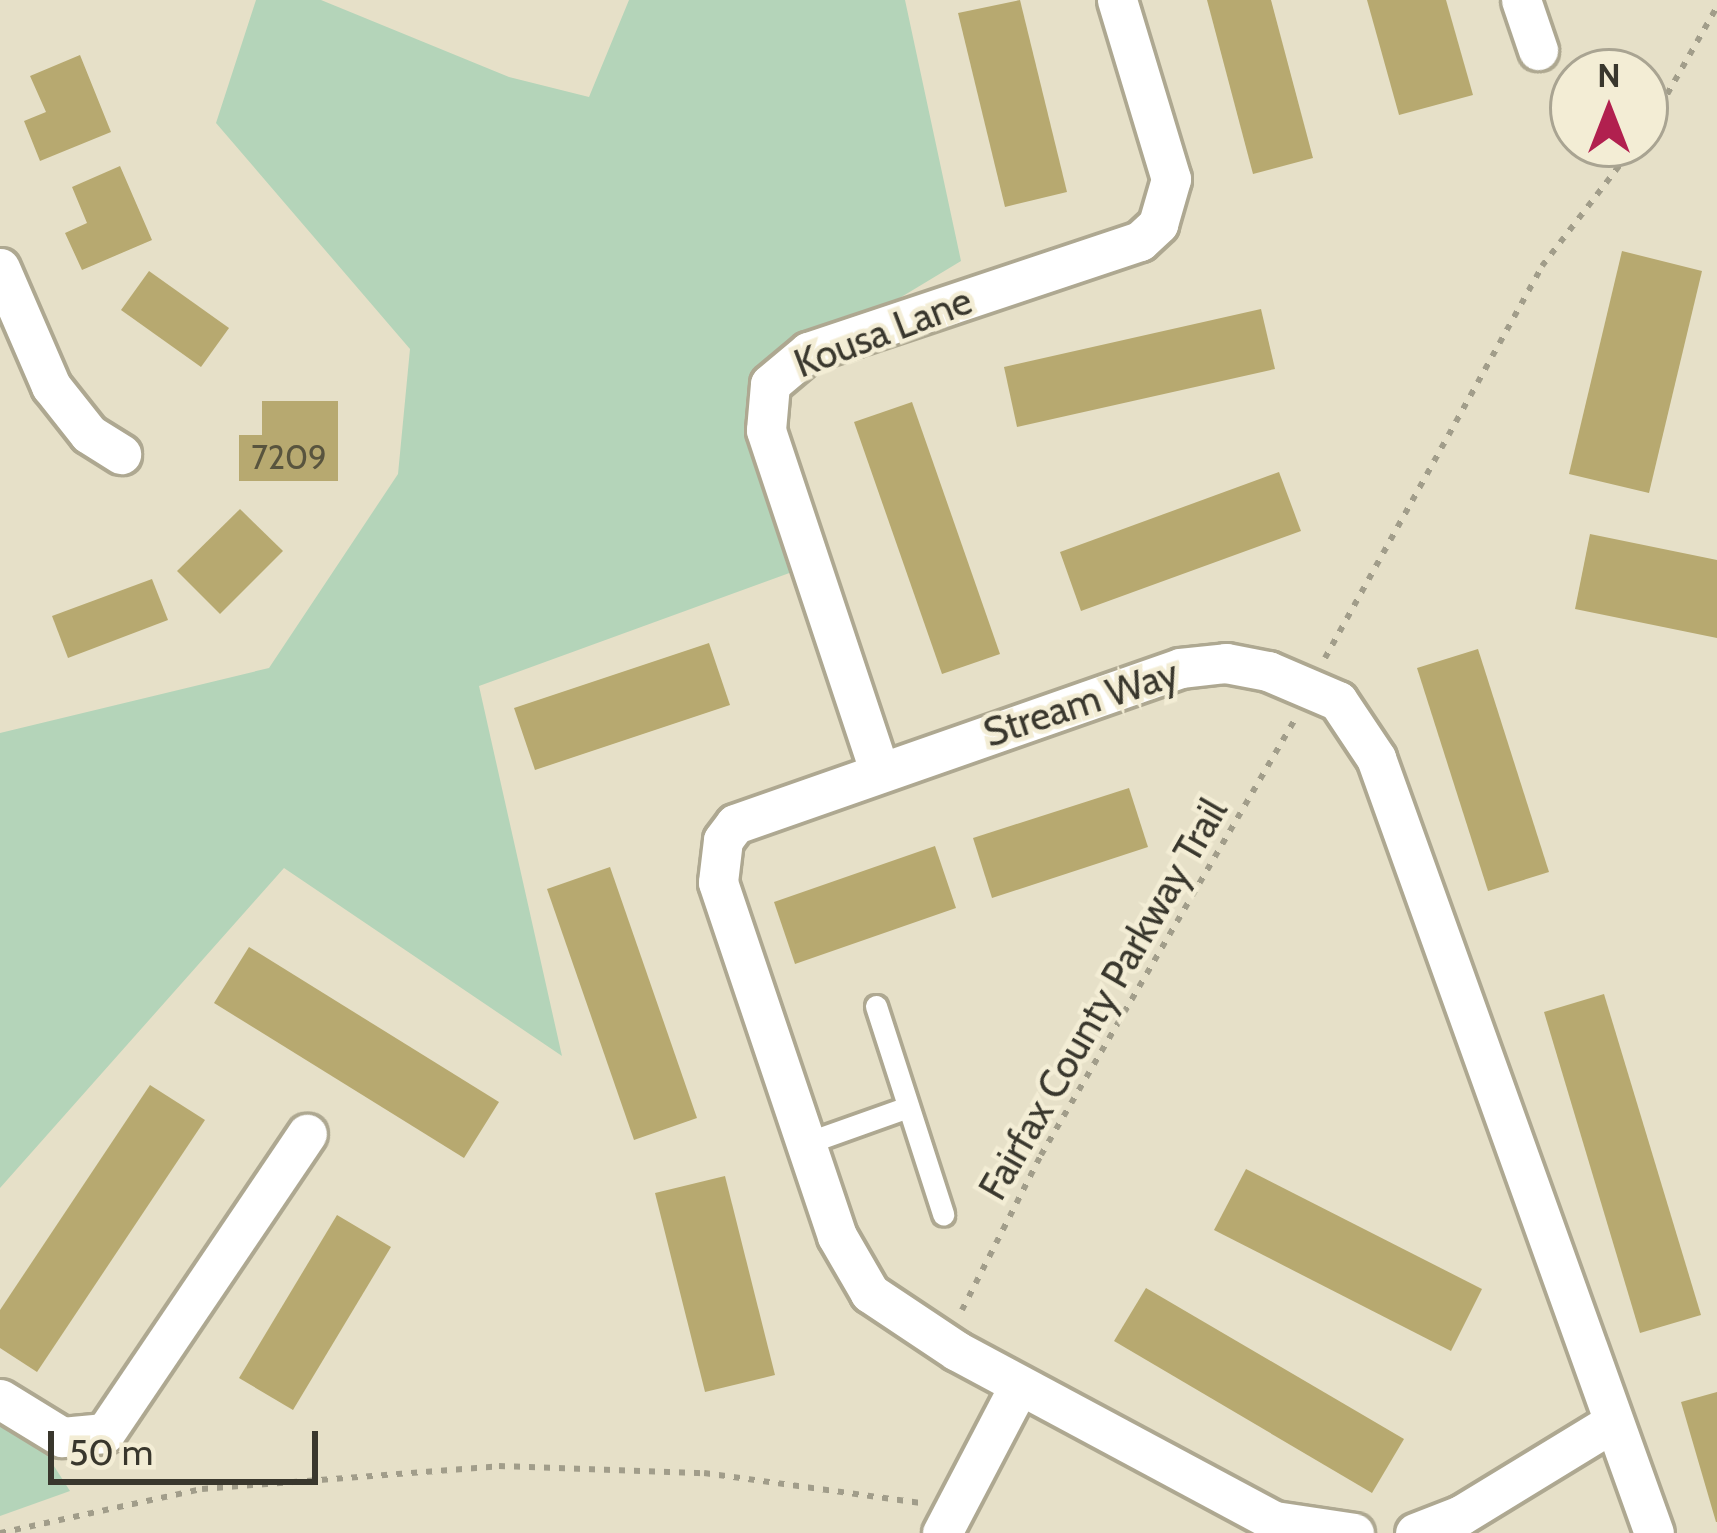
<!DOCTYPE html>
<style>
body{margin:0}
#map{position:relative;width:1717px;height:1533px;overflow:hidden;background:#e6e0c8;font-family:Cabin,sans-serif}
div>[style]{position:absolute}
.green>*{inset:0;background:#b4d4b9}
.building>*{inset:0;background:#b7a970}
.path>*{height:6px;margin-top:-3px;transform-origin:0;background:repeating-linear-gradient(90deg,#a19d8a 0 6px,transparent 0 15px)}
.roads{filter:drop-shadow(3px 0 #aea891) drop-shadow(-3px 0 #aea891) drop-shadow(0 3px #aea891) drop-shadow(0 -3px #aea891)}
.service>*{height:21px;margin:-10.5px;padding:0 10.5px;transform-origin:10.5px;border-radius:10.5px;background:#fff}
.minor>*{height:39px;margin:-19.5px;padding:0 19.5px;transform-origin:19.5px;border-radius:19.5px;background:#fff}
span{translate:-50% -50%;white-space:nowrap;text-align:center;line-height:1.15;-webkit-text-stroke:9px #f3edd5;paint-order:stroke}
.number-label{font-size:33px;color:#58543e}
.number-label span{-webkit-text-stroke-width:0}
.street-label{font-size:39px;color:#39372d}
.north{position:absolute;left:1549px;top:48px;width:120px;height:120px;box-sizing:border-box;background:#f3edd5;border:3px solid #a9a492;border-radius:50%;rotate:0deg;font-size:33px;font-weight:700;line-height:48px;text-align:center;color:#39372d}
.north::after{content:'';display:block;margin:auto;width:42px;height:54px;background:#b1204f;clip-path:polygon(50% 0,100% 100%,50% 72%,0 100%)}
.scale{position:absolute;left:48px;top:1431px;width:270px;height:54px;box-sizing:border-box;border:6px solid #39372d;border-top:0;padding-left:15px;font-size:36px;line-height:42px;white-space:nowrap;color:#39372d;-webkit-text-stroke:9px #f3edd5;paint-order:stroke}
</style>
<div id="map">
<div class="green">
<div style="clip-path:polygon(256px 0,321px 0,509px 77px,589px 97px,629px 0,905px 0,961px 261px,757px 384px,825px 560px,479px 686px,562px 1056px,284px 868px,0 1188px,0 733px,269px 668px,398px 474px,410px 349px,216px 123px)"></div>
<div style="clip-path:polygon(0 1382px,70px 1491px,0 1516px)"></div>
</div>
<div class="building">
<div style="clip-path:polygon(1020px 0,1067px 192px,1005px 207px,958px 13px)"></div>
<div style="clip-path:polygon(1207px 0,1271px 0,1313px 158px,1253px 174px)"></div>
<div style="clip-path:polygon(1367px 0,1446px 0,1473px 95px,1399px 115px)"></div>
<div style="clip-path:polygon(80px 55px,111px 132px,40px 161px,24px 121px,46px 112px,30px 76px)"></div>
<div style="clip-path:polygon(120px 166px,152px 240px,82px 270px,65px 233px,87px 223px,72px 187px)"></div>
<div style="clip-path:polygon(1622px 251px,1702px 271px,1649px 493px,1569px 474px)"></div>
<div style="clip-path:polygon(149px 271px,229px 328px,201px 367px,121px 310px)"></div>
<div style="clip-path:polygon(1261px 309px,1275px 369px,1017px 427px,1004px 367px)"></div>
<div style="clip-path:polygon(262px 401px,338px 401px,338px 481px,239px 481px,239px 435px,262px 435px)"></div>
<div style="clip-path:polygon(912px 402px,1000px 654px,942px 674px,854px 422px)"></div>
<div style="clip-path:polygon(1279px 472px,1301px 531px,1081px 611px,1060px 552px)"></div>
<div style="clip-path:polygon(240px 509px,283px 551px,220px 614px,177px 571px)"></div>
<div style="clip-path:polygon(1590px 534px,1717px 560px,1717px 638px,1575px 609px)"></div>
<div style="clip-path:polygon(152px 579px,168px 620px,68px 658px,52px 616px)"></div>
<div style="clip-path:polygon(709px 643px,730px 705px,535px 770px,514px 708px)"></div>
<div style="clip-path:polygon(1478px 649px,1549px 872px,1488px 891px,1417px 668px)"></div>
<div style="clip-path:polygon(1129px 788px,1148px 847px,992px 898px,973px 838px)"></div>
<div style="clip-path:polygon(935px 846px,956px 908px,795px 964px,774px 902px)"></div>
<div style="clip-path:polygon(610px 867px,697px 1118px,634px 1140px,547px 889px)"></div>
<div style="clip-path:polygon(249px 947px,499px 1102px,464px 1158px,214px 1003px)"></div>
<div style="clip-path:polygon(1604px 994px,1701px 1315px,1640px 1333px,1544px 1012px)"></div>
<div style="clip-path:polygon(150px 1085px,205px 1120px,37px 1372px,0 1348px,0 1310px)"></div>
<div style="clip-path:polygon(1246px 1169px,1482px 1289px,1451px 1351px,1214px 1230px)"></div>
<div style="clip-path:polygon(725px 1176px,775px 1375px,705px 1392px,655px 1193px)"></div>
<div style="clip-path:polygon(337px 1215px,391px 1247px,293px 1410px,239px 1378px)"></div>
<div style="clip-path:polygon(1146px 1288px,1404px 1439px,1372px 1493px,1114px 1341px)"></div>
<div style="clip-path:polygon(1717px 1392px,1717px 1522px,1716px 1522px,1681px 1402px)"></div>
</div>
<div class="path">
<div style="left:1645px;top:133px;width:145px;rotate:-60.3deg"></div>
<div style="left:1325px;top:658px;width:448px;rotate:-61deg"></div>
<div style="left:1542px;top:266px;width:154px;rotate:-52.4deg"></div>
<div style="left:962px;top:1310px;width:174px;rotate:-63deg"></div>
<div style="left:1041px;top:1155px;width:502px;rotate:-59.76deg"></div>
<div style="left:0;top:1533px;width:207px;rotate:-12.3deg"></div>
<div style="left:202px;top:1489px;width:298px;rotate:-4.4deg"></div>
<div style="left:499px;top:1466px;width:205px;rotate:2deg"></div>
<div style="left:704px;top:1473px;width:217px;rotate:7.9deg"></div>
</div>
<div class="roads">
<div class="service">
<div style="left:876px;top:1006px;width:219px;rotate:72.1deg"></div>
<div style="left:804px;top:1144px;width:110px;rotate:-19.6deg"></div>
</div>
<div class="minor">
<div style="left:1521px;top:0;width:53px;rotate:71.2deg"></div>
<div style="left:0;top:268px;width:129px;rotate:66.6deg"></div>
<div style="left:51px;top:386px;width:61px;rotate:51.6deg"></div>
<div style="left:89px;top:434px;width:38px;rotate:32deg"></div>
<div style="left:879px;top:770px;width:358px;rotate:-108.4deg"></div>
<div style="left:766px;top:430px;width:46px;rotate:-85deg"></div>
<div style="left:770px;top:384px;width:50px;rotate:-40.1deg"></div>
<div style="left:808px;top:352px;width:350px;rotate:-18.5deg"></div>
<div style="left:1140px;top:241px;width:25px;rotate:-43deg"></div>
<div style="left:1158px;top:224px;width:47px;rotate:-73.9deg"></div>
<div style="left:1171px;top:179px;width:187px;rotate:-106.8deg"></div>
<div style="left:0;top:1399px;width:73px;rotate:31.5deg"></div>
<div style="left:62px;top:1437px;width:43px;rotate:-5.3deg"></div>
<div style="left:105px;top:1433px;width:361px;rotate:-56deg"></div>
<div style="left:942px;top:1533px;width:166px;rotate:-62.4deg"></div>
<div style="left:1354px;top:1533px;width:81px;rotate:-171.5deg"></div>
<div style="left:1274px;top:1521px;width:360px;rotate:-151.8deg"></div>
<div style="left:957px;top:1351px;width:105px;rotate:-146.3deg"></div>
<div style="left:870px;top:1293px;width:66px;rotate:-120.1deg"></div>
<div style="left:837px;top:1236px;width:373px;rotate:-108.6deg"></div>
<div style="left:718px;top:882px;width:42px;rotate:-83.2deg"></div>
<div style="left:723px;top:840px;width:20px;rotate:-53deg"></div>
<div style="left:735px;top:824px;width:472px;rotate:-19.3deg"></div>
<div style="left:1180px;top:668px;width:46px;rotate:-6.2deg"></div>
<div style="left:1226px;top:663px;width:43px;rotate:10.8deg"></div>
<div style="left:1268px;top:671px;width:76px;rotate:23.2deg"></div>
<div style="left:1338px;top:701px;width:69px;rotate:56.3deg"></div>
<div style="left:1376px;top:758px;width:823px;rotate:70.27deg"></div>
<div style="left:1415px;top:1533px;width:49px;rotate:-21.4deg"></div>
<div style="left:1461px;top:1515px;width:177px;rotate:-31.4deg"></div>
</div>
</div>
<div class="number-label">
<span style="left:289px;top:458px">7209</span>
</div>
<div class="street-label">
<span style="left:883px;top:332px;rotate:-21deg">Kousa Lane</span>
<span style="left:1081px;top:703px;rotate:-18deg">Stream Way</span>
<span style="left:1103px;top:999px;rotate:-60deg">Fairfax County Parkway Trail</span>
</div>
<div class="north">N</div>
<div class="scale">50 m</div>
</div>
